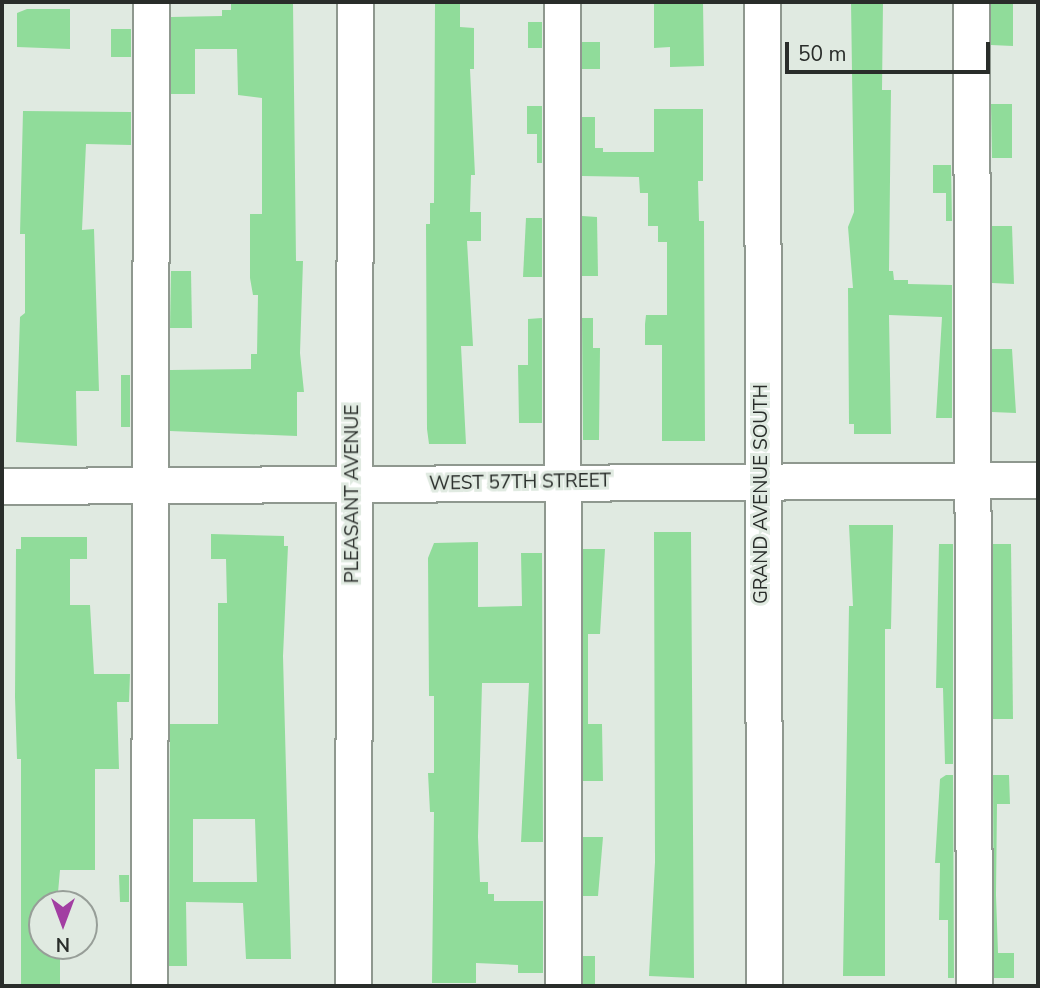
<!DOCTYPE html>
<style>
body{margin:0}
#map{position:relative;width:1040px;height:988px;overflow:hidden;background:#e0eae1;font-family:"Nunito Sans",sans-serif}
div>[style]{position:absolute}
.building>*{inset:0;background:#90dc9a}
.roads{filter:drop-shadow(2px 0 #8f988f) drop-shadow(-2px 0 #8f988f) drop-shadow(0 2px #8f988f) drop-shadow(0 -2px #8f988f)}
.minor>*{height:35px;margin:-17.5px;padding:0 17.5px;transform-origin:17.5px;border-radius:17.5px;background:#fff}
span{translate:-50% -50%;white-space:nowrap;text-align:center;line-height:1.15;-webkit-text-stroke:6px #e0eae1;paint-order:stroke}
.street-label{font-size:19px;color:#292d2a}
.frame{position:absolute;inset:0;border:4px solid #292d2a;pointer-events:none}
.north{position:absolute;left:28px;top:890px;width:70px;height:70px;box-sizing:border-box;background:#e0eae1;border:2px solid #979e98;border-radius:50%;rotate:180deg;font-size:19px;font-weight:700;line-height:28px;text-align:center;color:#292d2a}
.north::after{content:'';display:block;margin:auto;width:24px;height:32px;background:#a23ea2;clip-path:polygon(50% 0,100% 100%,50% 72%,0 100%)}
.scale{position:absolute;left:785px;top:42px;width:205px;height:32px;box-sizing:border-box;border:4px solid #292d2a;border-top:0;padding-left:9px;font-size:21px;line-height:24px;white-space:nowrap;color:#292d2a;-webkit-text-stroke:5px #e0eae1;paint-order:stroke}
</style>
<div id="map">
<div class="building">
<div style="clip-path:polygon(231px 2px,293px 2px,296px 261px,303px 261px,300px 353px,304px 392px,297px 392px,297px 436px,170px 431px,170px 370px,251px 369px,251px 354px,257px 354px,258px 295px,253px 295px,250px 278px,250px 214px,262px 214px,262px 98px,238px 95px,237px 49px,195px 49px,195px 94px,171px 94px,171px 17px,222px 16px,222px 10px,231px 10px)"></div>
<div style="clip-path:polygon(435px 2px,460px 2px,460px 27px,474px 28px,474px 69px,470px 69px,475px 175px,471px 175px,470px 212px,481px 212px,481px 241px,467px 241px,473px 346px,461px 346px,466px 444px,429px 444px,427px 429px,426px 224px,430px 224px,430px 203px,434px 203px)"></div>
<div style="clip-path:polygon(654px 2px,703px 2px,704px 66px,670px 67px,670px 47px,654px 48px)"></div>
<div style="clip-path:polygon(851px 2px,883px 2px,882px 90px,891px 90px,889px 271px,893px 271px,894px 280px,908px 280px,908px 284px,952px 285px,952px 418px,936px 418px,942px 317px,889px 315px,891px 434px,854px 434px,854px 424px,849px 424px,848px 288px,853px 288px,848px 227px,854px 212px)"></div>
<div style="clip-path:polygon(991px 2px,1013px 2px,1013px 46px,991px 45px)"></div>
<div style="clip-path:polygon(27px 9px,70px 9px,70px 49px,17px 47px,17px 13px)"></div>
<div style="clip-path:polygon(528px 22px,542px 22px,542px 48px,528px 48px)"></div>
<div style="clip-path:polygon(111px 29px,131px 29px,131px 57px,111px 57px)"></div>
<div style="clip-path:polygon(582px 42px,600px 42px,600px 69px,582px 69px)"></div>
<div style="clip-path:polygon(991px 104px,1012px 104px,1012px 158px,992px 158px)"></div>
<div style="clip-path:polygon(527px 106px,542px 106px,542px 163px,537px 163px,537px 134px,527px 134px)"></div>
<div style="clip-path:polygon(654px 109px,703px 109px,703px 181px,698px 181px,699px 221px,704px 221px,705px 441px,662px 441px,662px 345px,645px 345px,645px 324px,646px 315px,667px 315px,667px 242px,658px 242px,658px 226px,648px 226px,648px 193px,640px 193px,639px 177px,582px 176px,582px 117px,595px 117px,595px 148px,603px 148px,603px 152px,654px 152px)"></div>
<div style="clip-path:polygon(23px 111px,131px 112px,131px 145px,86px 144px,82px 230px,94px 229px,99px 391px,76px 391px,77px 446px,16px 442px,20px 317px,25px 313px,25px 234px,20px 234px)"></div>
<div style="clip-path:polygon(933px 165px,951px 165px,952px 221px,946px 221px,946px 193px,933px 193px)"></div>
<div style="clip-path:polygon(582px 216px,597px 217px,598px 276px,582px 276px)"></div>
<div style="clip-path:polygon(526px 218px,542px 218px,542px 277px,523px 277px)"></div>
<div style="clip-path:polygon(992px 226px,1012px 226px,1014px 284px,992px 283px)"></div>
<div style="clip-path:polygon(171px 271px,191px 271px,192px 328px,170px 328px)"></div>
<div style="clip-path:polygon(542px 318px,542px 423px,519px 423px,518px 365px,528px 365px,528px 319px)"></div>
<div style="clip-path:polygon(582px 318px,593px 318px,593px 348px,600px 348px,599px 440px,583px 440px)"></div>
<div style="clip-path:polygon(992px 349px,1012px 349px,1016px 413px,992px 412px)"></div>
<div style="clip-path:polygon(121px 375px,130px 375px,130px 427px,121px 427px)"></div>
<div style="clip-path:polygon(849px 525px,893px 525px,893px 530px,891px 629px,885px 629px,885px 976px,843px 976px,849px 606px,853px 606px)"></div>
<div style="clip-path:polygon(654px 532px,691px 532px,694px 978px,649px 976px,655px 862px)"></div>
<div style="clip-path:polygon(evenodd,211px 534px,284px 536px,284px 546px,288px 546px,283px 656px,291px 959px,246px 959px,243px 903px,186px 902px,187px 966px,169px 966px,170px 724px,218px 724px,218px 603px,227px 603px,226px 559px,211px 559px,211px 534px,193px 819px,255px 819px,257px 882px,193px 882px,193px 819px)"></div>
<div style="clip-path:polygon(21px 537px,87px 537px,87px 559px,70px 559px,70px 605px,90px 605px,94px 674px,130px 674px,129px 702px,117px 702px,119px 769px,95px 769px,95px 870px,60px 870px,57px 904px,42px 904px,42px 946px,60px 946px,60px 986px,21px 986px,21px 759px,17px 759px,15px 697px,16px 549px,21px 549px)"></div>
<div style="clip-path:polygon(478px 542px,478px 607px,522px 606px,521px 553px,542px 553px,543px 842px,521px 842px,529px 683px,482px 683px,478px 837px,480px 882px,488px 882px,488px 894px,494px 894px,494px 901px,543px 901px,543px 973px,518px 973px,518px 965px,476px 963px,476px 983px,432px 983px,434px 812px,430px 812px,428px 773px,434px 773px,434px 696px,429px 696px,428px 558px,434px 543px)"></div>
<div style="clip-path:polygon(939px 544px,953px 544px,953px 764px,945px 764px,943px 688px,936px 688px)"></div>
<div style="clip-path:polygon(993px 544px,1011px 544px,1013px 719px,993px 719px)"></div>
<div style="clip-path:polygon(583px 549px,605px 549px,600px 634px,588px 634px,588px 724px,602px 724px,603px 781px,583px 781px)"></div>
<div style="clip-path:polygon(946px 775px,953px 775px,954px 978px,948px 978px,948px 920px,939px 920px,940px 863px,935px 863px,940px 779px)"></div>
<div style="clip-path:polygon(993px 775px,1009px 775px,1010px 804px,997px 804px,996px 895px,998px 953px,1014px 953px,1014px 978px,994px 978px)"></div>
<div style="clip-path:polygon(583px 837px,603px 837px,598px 896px,583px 896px)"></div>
<div style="clip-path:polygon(119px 875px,129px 875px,129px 902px,120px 902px)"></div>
<div style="clip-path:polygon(583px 956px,595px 956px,595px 986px,583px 986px)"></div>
</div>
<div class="roads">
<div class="minor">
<div style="left:562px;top:2px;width:984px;rotate:89.94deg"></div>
<div style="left:762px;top:2px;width:984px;rotate:89.88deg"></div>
<div style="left:971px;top:2px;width:984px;rotate:89.83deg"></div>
<div style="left:2px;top:486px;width:1036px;rotate:-0.33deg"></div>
<div style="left:149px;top:986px;width:984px;rotate:-89.88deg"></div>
<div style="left:353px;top:986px;width:984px;rotate:-89.88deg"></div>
</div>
</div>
<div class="street-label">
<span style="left:520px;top:483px;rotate:-1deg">WEST 57TH STREET</span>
<span style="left:353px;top:494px;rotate:-90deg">PLEASANT AVENUE</span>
<span style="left:762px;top:494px;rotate:-90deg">GRAND AVENUE SOUTH</span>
</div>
<div class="frame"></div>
<div class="north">N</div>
<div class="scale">50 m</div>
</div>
